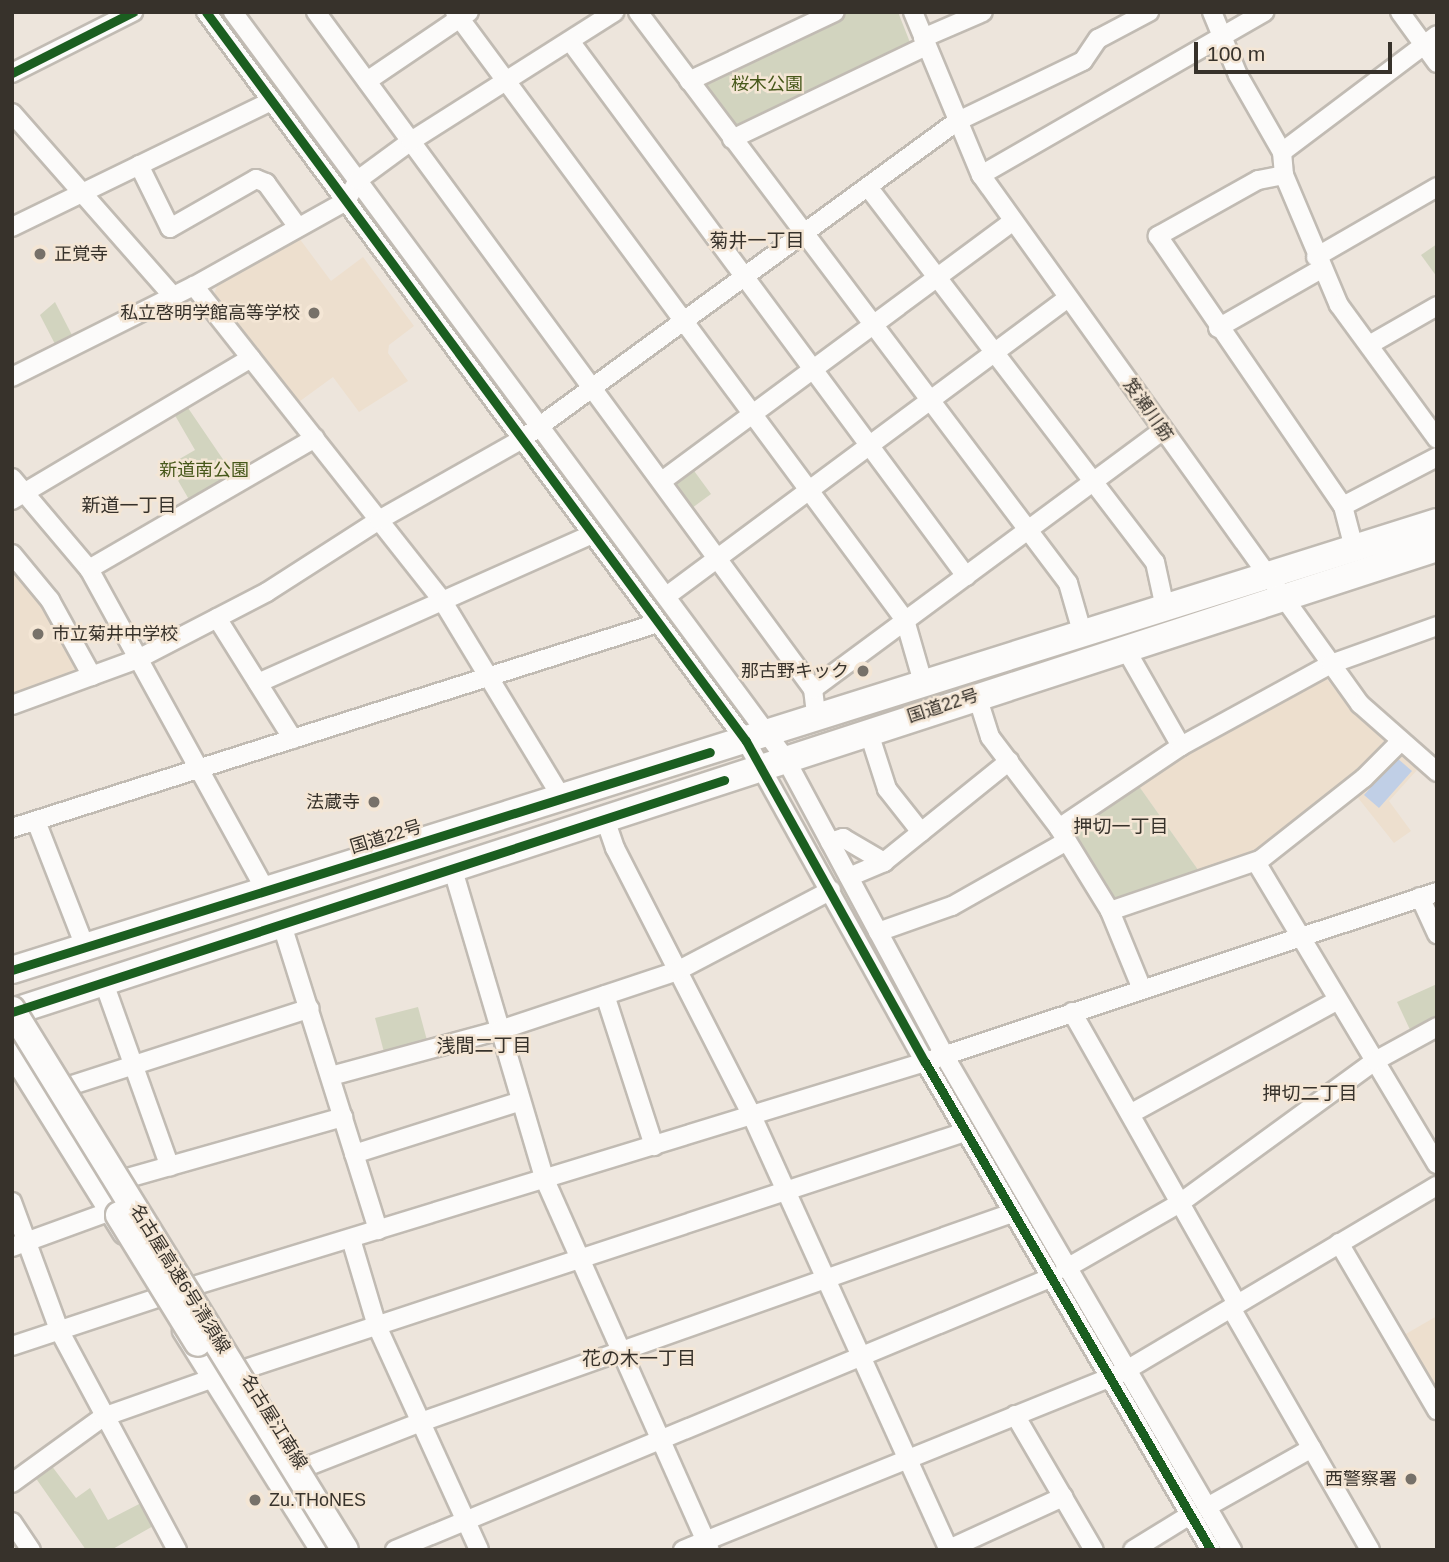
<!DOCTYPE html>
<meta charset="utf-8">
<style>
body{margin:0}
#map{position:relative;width:1449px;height:1562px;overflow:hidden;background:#ede5dc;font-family:Helvetica,"Noto Sans JP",sans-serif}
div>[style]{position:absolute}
.built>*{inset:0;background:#eddfce}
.green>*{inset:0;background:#d2d4bf}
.water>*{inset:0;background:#c0cfe6}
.roads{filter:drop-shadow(2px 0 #c1bbb3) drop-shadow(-2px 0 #c1bbb3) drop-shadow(0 2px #c1bbb3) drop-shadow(0 -2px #c1bbb3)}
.minor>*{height:18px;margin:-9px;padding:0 9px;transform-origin:9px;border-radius:9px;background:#fcfbfa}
.major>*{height:23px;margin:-11.5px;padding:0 11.5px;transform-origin:11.5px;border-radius:11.5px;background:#fcfbfa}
.highway>*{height:26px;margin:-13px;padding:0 13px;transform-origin:13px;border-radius:13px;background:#fcfbfa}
.bridges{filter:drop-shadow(2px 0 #c1bbb3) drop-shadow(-2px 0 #c1bbb3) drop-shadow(0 2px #c1bbb3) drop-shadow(0 -2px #c1bbb3)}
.highway-bridge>*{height:26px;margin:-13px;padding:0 13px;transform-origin:13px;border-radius:13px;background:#fcfbfa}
.cycleway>*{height:9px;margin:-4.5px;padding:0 4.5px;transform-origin:4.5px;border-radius:4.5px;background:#1b5e20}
.dots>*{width:19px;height:19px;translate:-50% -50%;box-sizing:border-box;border:4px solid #f4e6d5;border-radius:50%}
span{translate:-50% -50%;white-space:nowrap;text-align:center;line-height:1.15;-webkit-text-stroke:5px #f4e6d5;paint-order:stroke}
.park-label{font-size:18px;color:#47581a}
.poi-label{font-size:18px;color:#37322b}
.left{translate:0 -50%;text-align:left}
.right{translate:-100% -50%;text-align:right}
.street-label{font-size:18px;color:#37322b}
.neighbourhood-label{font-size:19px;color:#37322b}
.frame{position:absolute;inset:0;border:14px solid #37322b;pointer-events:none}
.scale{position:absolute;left:1194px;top:42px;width:198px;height:32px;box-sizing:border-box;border:4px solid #37322b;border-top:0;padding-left:9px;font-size:21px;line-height:24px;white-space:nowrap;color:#37322b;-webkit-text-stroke:5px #f4e6d5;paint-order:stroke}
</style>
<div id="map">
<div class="built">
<div style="clip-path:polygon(299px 238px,331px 281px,363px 257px,414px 326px,389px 345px,388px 353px,408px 381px,359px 412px,333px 377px,296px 404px,212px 299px,218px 284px)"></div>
<div style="clip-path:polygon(12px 560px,46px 601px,80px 671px,12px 697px)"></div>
<div style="clip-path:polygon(1323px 674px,1353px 713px,1417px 770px,1389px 801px,1411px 831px,1394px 843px,1347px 784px,1255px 856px,1201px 874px,1136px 782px)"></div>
<div style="clip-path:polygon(1437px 1316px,1437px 1394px,1404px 1335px)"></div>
</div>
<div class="green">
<div style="clip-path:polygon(849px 12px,898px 12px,911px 45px,737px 130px,700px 89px,703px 82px)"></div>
<div style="clip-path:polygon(1437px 244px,1437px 277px,1421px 255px)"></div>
<div style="clip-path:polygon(55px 302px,74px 339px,57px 348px,40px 315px)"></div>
<div style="clip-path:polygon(186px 405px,235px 477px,191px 503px,169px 465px,195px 450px,173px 412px)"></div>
<div style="clip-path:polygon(689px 464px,711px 494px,688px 511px,669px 479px)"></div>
<div style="clip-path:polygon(1136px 782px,1201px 874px,1110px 902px,1070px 826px)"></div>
<div style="clip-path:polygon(1437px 984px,1437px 1020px,1412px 1034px,1397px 1002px)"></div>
<div style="clip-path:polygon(418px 1007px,428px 1044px,385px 1056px,375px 1018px)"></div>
<div style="clip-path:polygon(51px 1465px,76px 1498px,90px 1488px,108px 1520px,143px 1502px,155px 1525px,111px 1550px,86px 1550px,35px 1477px)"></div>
</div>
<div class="water">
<div style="clip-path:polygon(1397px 758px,1412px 771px,1379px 808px,1364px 795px)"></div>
</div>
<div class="roads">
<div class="minor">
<div style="left:206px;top:12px;width:907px;rotate:53.47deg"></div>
<div style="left:746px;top:741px;width:368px;rotate:60.9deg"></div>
<div style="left:925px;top:1062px;width:566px;rotate:59.63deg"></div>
<div style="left:233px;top:12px;width:928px;rotate:53.5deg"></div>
<div style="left:785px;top:758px;width:337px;rotate:61.8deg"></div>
<div style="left:944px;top:1055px;width:573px;rotate:59.81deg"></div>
<div style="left:316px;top:12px;width:840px;rotate:53.72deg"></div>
<div style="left:813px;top:689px;width:31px;rotate:83deg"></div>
<div style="left:455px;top:12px;width:756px;rotate:53.49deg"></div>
<div style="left:905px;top:620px;width:69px;rotate:73.9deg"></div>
<div style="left:638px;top:12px;width:715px;rotate:53.02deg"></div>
<div style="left:1068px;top:583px;width:54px;rotate:73.9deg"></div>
<div style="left:913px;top:12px;width:177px;rotate:67.4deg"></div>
<div style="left:981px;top:175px;width:651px;rotate:54.38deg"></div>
<div style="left:1360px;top:704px;width:103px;rotate:41.4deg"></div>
<div style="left:1212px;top:12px;width:68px;rotate:67.6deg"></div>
<div style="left:1238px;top:75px;width:89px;rotate:60.3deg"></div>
<div style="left:1282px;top:152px;width:23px;rotate:85deg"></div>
<div style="left:1284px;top:175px;width:141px;rotate:67.1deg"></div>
<div style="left:1339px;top:305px;width:166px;rotate:53.8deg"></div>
<div style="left:1400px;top:12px;width:63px;rotate:54deg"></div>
<div style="left:923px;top:38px;width:65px;rotate:-23.4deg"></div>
<div style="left:570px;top:41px;width:666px;rotate:53.49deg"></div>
<div style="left:12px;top:73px;width:136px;rotate:-26.8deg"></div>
<div style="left:367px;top:81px;width:123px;rotate:-34.1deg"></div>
<div style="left:689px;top:81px;width:161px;rotate:-25.3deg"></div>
<div style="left:12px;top:113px;width:244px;rotate:48.7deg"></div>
<div style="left:732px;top:139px;width:215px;rotate:-25.6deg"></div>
<div style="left:1282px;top:152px;width:194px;rotate:-37deg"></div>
<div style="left:139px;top:165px;width:70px;rotate:63.8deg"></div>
<div style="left:170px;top:228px;width:99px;rotate:-29.7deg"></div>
<div style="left:256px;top:179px;width:11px;rotate:22deg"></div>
<div style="left:266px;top:183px;width:54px;rotate:54deg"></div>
<div style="left:981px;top:175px;width:327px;rotate:-29.9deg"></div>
<div style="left:1284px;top:175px;width:26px;rotate:169deg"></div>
<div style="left:1258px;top:180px;width:115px;rotate:150.8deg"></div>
<div style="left:1158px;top:236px;width:327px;rotate:55.6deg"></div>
<div style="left:1343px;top:506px;width:106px;rotate:-27.5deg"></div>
<div style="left:868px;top:187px;width:472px;rotate:52.6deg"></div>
<div style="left:1155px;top:562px;width:47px;rotate:77.7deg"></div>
<div style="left:12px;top:227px;width:289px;rotate:-25.9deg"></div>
<div style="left:1316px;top:257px;width:140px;rotate:-30deg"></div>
<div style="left:194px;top:286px;width:400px;rotate:51.7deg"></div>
<div style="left:442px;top:600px;width:232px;rotate:58.8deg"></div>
<div style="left:1218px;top:328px;width:119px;rotate:-29.8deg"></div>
<div style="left:1369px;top:345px;width:78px;rotate:-29.8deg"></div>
<div style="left:12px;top:377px;width:203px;rotate:-26.6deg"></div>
<div style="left:194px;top:286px;width:174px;rotate:-29.2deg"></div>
<div style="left:346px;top:201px;width:24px;rotate:-60deg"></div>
<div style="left:358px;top:180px;width:66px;rotate:-36.3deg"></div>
<div style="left:411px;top:141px;width:241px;rotate:-32.4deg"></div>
<div style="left:12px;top:478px;width:119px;rotate:49.8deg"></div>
<div style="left:89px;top:569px;width:367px;rotate:61.2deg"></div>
<div style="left:662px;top:481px;width:437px;rotate:-36.5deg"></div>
<div style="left:12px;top:500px;width:278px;rotate:-30.7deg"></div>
<div style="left:1343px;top:506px;width:43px;rotate:75.3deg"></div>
<div style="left:12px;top:554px;width:60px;rotate:50.4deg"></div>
<div style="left:50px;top:600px;width:87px;rotate:61.1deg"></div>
<div style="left:89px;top:569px;width:261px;rotate:-30.1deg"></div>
<div style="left:668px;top:595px;width:498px;rotate:-36.6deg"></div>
<div style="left:217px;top:618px;width:143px;rotate:57.9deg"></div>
<div style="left:1125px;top:648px;width:113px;rotate:60.3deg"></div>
<div style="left:258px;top:683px;width:366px;rotate:-24deg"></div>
<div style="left:813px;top:689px;width:434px;rotate:-36.5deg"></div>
<div style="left:977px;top:696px;width:43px;rotate:72.4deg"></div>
<div style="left:990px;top:737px;width:114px;rotate:52.8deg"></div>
<div style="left:1059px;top:828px;width:97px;rotate:58.4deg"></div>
<div style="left:1110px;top:911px;width:84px;rotate:67.7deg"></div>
<div style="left:12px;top:705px;width:134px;rotate:-20.1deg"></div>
<div style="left:138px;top:659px;width:145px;rotate:-27.4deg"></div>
<div style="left:267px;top:592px;width:133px;rotate:-32.7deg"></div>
<div style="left:379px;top:520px;width:164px;rotate:-29.5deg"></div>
<div style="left:522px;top:439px;width:537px;rotate:-36.14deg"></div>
<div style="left:956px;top:122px;width:141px;rotate:-25.7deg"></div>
<div style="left:1083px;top:61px;width:27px;rotate:-56deg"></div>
<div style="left:1098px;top:39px;width:58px;rotate:-27.9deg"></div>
<div style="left:868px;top:730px;width:62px;rotate:72.1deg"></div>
<div style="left:887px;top:789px;width:55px;rotate:51.7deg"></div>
<div style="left:605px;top:819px;width:31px;rotate:71deg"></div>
<div style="left:615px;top:848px;width:301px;rotate:62.9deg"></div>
<div style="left:752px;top:1116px;width:477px;rotate:65.6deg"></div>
<div style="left:36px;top:821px;width:135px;rotate:68.7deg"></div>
<div style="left:12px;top:828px;width:678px;rotate:-17.61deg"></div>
<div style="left:1059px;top:828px;width:147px;rotate:-33.9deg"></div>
<div style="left:1181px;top:746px;width:171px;rotate:-28.7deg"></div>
<div style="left:1331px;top:664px;width:113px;rotate:-19.7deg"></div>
<div style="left:830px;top:842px;width:14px;rotate:-17deg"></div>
<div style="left:843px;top:838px;width:48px;rotate:30.3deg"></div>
<div style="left:1256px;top:862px;width:352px;rotate:59.1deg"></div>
<div style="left:453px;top:870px;width:323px;rotate:73.5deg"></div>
<div style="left:545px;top:1180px;width:405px;rotate:66deg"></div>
<div style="left:849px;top:877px;width:38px;rotate:-23deg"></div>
<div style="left:884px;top:862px;width:161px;rotate:-38.9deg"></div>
<div style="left:1420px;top:897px;width:41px;rotate:65.3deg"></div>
<div style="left:1110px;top:911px;width:158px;rotate:-18.8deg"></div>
<div style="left:1260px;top:860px;width:132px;rotate:-38.3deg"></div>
<div style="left:1364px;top:778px;width:52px;rotate:-45deg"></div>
<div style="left:282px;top:925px;width:320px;rotate:72.5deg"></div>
<div style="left:878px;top:932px;width:78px;rotate:-19.4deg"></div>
<div style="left:952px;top:906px;width:132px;rotate:-29.5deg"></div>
<div style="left:104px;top:983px;width:195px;rotate:70.3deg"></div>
<div style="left:605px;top:995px;width:159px;rotate:72deg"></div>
<div style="left:1072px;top:1012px;width:335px;rotate:60.5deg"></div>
<div style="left:331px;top:1076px;width:175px;rotate:-15.2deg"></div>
<div style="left:500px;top:1030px;width:187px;rotate:-18.4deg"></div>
<div style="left:677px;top:971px;width:174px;rotate:-27.7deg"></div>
<div style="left:66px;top:1087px;width:256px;rotate:-17.9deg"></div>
<div style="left:1130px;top:1114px;width:237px;rotate:-28.7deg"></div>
<div style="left:354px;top:1154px;width:175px;rotate:-17.6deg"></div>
<div style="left:124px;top:1179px;width:228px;rotate:-15.8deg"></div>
<div style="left:12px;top:1202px;width:136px;rotate:69.8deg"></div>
<div style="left:59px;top:1330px;width:250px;rotate:61.8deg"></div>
<div style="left:351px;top:1239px;width:91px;rotate:73.4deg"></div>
<div style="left:377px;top:1326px;width:246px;rotate:65.5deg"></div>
<div style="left:1339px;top:1243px;width:194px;rotate:59.6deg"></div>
<div style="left:12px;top:1247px;width:105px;rotate:-20deg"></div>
<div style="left:1065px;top:1269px;width:133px;rotate:-29.9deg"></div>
<div style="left:1180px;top:1203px;width:241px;rotate:-36.1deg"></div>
<div style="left:1375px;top:1061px;width:71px;rotate:-28.7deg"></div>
<div style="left:1231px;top:1308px;width:279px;rotate:60.1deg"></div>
<div style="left:12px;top:1346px;width:188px;rotate:-18.3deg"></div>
<div style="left:190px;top:1287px;width:769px;rotate:-17.02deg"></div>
<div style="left:925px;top:1062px;width:539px;rotate:-18.37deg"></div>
<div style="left:242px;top:1370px;width:761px;rotate:-18.22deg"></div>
<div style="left:1015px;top:1415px;width:156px;rotate:59.7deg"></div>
<div style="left:303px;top:1468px;width:127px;rotate:-21.3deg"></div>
<div style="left:421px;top:1422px;width:627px;rotate:-19.48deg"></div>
<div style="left:12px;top:1483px;width:112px;rotate:-36deg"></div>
<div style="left:103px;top:1417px;width:118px;rotate:-19.4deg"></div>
<div style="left:1207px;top:1507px;width:120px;rotate:-29.3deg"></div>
<div style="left:12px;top:1522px;width:34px;rotate:56deg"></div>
<div style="left:395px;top:1550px;width:709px;rotate:-22.55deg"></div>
<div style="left:683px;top:1550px;width:477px;rotate:-22deg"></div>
<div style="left:1125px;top:1371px;width:363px;rotate:-30.7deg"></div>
<div style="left:947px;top:1550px;width:128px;rotate:-24.6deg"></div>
<div style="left:1133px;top:1550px;width:67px;rotate:-31.6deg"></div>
</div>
<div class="major">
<div style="left:12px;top:1052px;width:212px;rotate:58.1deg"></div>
<div style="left:184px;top:1330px;width:260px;rotate:57.9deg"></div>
</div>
<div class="highway">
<div style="left:12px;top:970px;width:1494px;rotate:-17.45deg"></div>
<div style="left:12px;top:1012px;width:1499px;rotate:-18.04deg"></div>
</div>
</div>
<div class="bridges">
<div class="highway-bridge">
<div style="left:12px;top:1010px;width:634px;rotate:58.34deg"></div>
<div style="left:119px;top:1215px;width:150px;rotate:58.3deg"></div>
</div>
</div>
<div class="cycleway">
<div style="left:206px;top:12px;width:907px;rotate:53.47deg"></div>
<div style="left:746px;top:741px;width:368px;rotate:60.9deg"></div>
<div style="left:925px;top:1062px;width:566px;rotate:59.63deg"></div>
<div style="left:12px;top:73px;width:136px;rotate:-26.8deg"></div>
<div style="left:12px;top:970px;width:731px;rotate:-17.34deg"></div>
<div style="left:12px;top:1012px;width:749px;rotate:-18.05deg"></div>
</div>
<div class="dots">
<div style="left:40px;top:254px;background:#777169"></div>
<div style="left:314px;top:313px;background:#777169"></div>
<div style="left:38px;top:634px;background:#777169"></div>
<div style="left:863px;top:671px;background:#777169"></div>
<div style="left:374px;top:802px;background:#777169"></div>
<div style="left:1411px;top:1479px;background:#777169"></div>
<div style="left:255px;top:1500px;background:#777169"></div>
</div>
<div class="park-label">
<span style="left:767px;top:84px">桜木公園</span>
<span style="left:204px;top:470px">新道南公園</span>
</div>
<div class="poi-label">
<span class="left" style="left:54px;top:254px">正覚寺</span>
<span class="right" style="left:300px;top:313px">私立啓明学館高等学校</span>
<span class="left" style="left:52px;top:634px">市立菊井中学校</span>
<span class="right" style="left:849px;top:671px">那古野キック</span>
<span class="right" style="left:360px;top:802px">法蔵寺</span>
<span class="right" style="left:1397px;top:1479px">西警察署</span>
<span class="left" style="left:269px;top:1500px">Zu.THoNES</span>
</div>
<div class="street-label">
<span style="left:1148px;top:410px;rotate:55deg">笈瀬川筋</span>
<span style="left:943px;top:706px;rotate:-18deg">国道22号</span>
<span style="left:386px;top:837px;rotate:-17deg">国道22号</span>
<span style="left:180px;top:1279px;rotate:58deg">名古屋高速6号清須線</span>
<span style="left:274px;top:1422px;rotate:58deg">名古屋江南線</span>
</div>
<div class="neighbourhood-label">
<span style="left:757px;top:241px">菊井一丁目</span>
<span style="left:129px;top:506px">新道一丁目</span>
<span style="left:1121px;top:827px">押切一丁目</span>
<span style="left:484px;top:1046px">浅間二丁目</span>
<span style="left:1310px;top:1094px">押切二丁目</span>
<span style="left:639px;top:1359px">花の木一丁目</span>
</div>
<div class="frame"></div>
<div class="scale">100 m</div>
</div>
